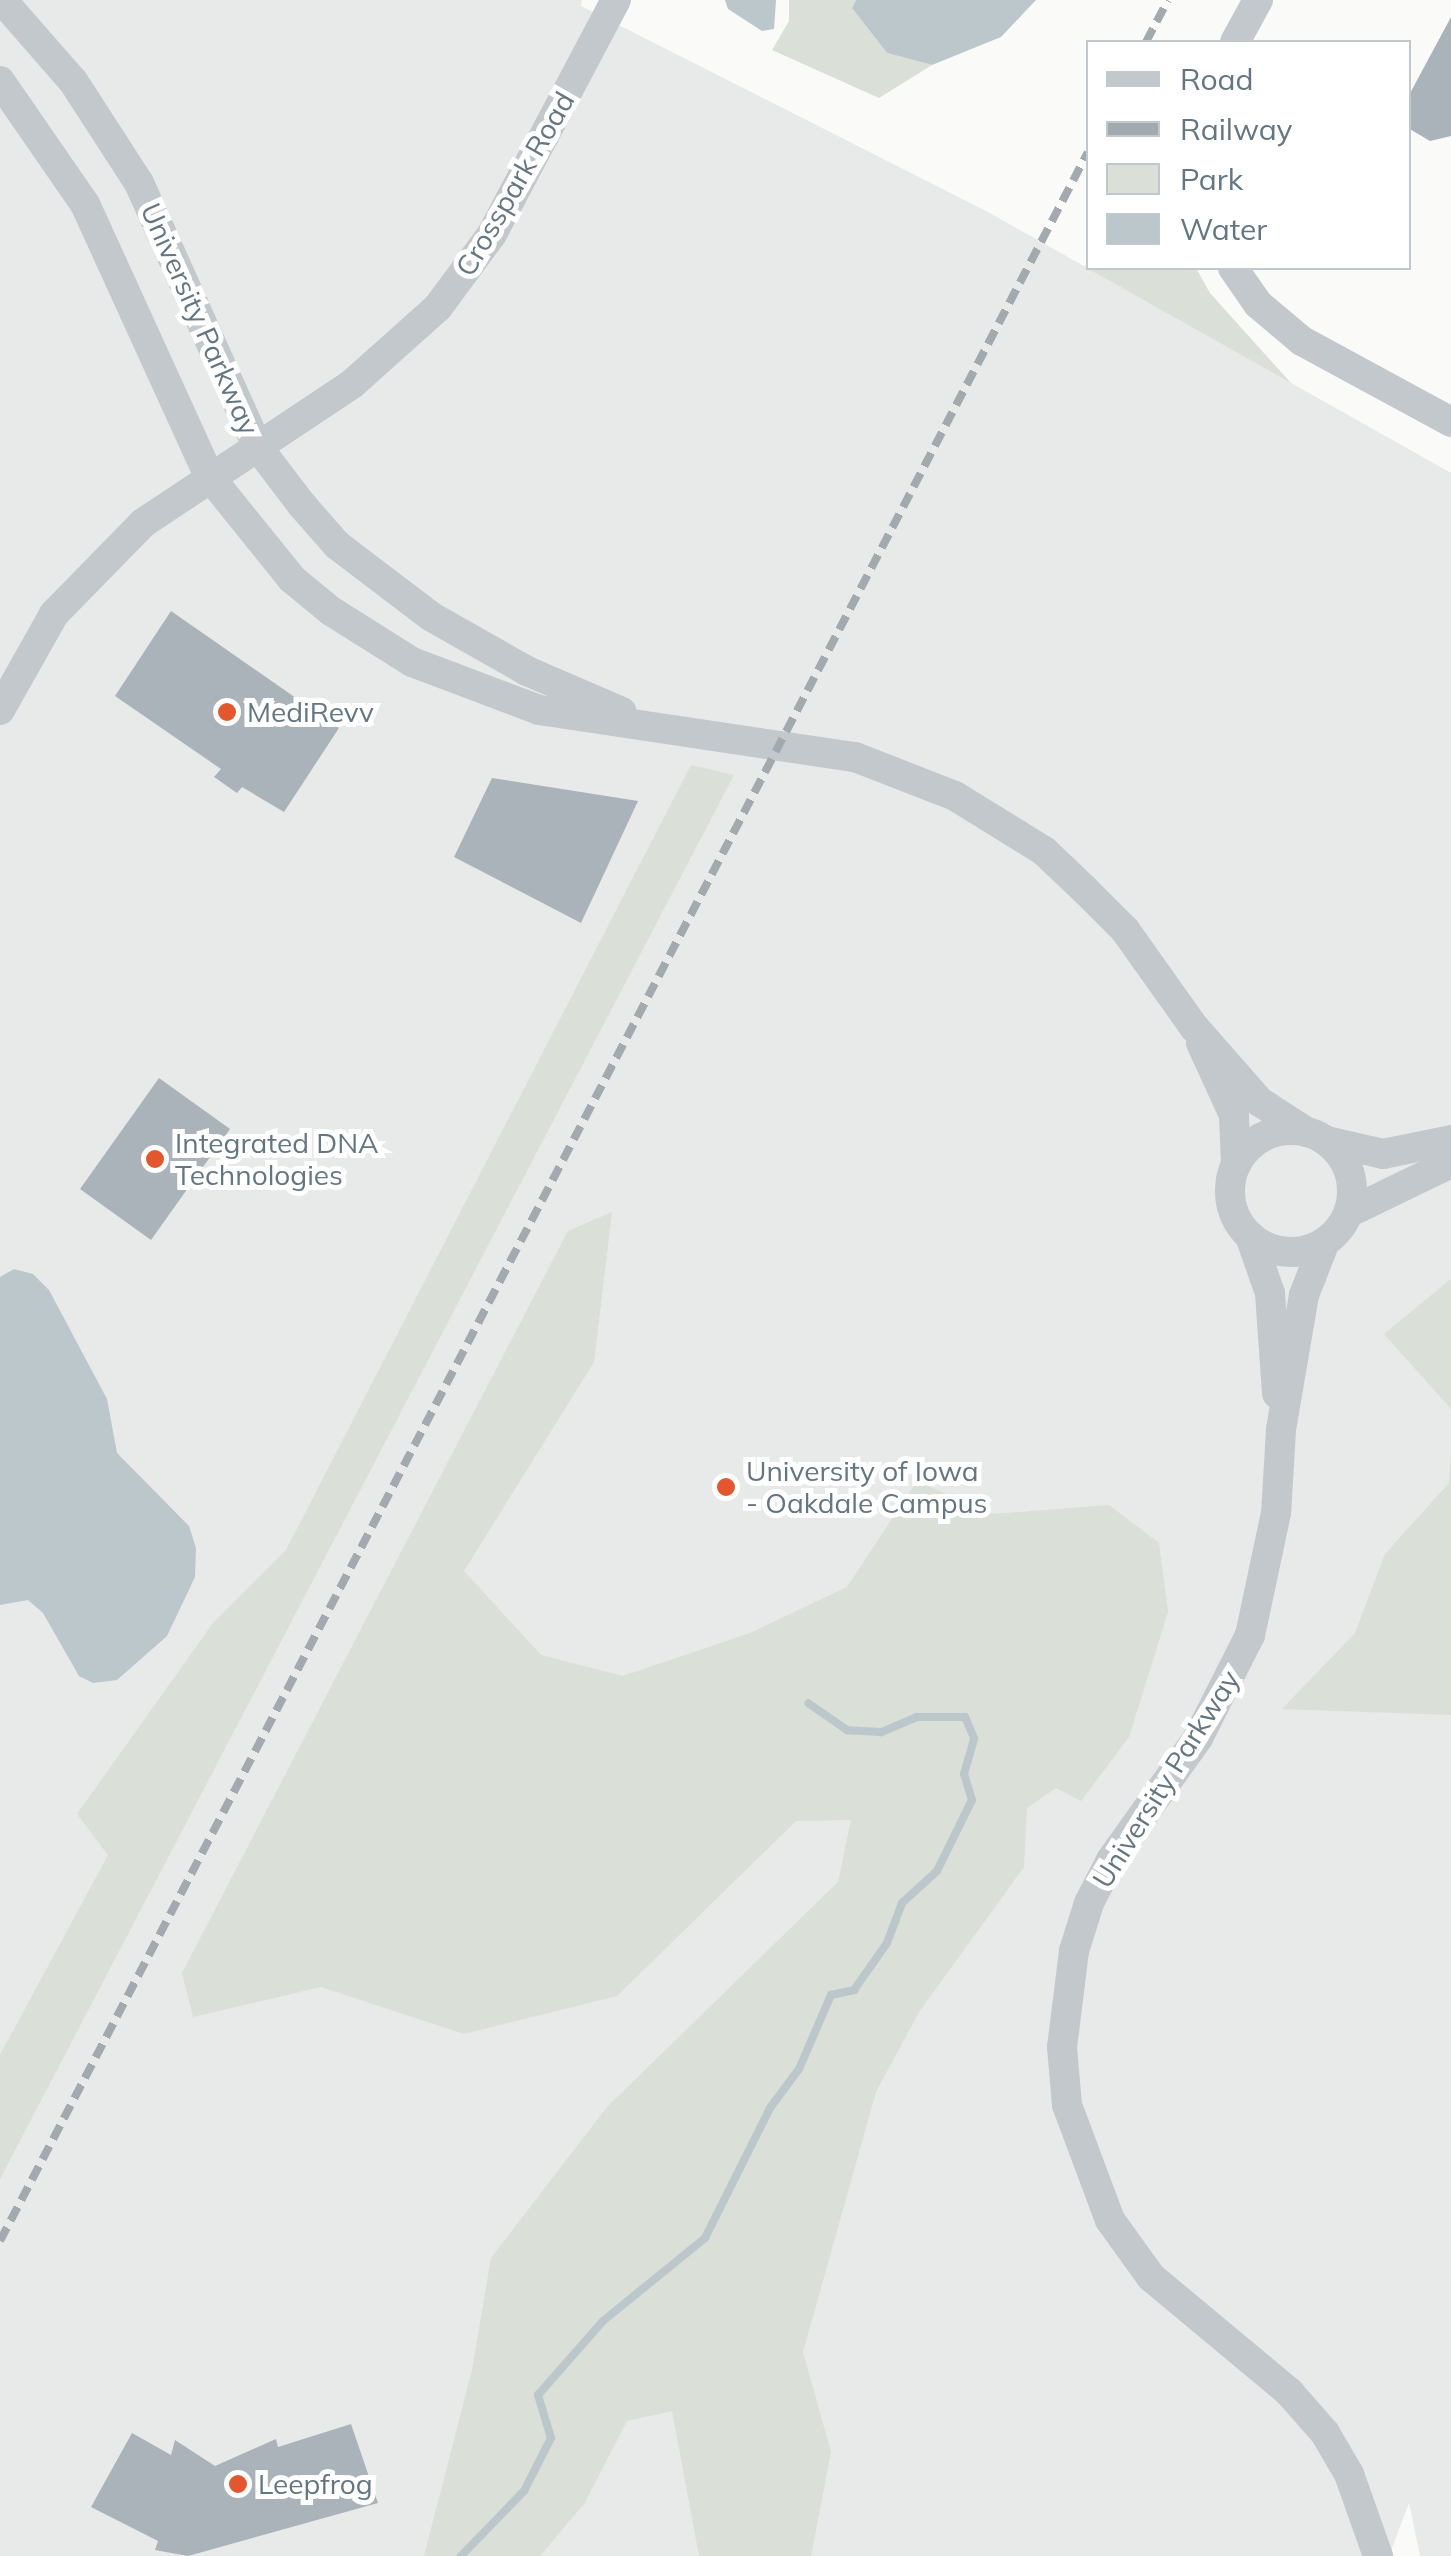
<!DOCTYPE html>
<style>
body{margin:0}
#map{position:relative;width:1451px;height:2556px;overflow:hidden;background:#fafaf8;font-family:Mulish,sans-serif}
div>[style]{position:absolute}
.built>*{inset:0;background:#e8e9e9}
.green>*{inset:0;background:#dadfd7}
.water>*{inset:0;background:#bbc7cb}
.stream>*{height:8px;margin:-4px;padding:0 4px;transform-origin:4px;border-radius:4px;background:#bbc7cb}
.building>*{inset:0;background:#aab3b9}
.minor>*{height:30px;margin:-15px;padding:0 15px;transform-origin:15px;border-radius:15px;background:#c3c8cc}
.minor>.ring{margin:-15px;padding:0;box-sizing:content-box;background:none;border:30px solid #c3c8cc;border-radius:50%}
.rail>*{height:8px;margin-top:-4px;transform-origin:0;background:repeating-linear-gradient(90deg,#a2aab0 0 15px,transparent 0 23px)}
.dots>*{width:28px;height:28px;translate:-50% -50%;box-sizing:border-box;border:5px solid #fff;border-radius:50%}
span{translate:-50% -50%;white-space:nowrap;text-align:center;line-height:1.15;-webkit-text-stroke:10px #fff;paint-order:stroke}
.street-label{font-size:28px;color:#657683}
.poi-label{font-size:28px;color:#657683}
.left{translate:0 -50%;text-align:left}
.legend{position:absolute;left:1086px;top:40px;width:325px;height:230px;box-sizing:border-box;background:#fff;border:2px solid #c1c8cd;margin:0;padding:12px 18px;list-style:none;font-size:30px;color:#657683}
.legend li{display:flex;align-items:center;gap:20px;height:50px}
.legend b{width:50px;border:2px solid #c1c8cd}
</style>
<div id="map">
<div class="built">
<div style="clip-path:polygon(0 0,582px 0,581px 6px,988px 212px,1451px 473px,1451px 2556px,1420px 2556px,1409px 2503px,1389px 2556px,0 2556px)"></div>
</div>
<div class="green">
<div style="clip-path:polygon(789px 0,856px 0,852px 8px,887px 53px,932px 65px,879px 98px,772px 50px,789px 21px)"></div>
<div style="clip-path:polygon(1088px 260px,1088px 268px,1196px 268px,1210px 293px,1291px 383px,1085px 267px)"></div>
<div style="clip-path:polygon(691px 765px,734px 775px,0 2179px,0 2055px,108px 1855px,77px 1814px,213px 1623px,286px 1550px)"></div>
<div style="clip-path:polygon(612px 1212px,594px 1362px,464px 1571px,541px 1655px,623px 1676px,750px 1633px,847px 1587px,917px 1481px,992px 1514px,1109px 1505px,1159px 1543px,1168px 1612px,1129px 1737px,1081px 1801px,1056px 1788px,1027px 1808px,1024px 1867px,919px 2012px,876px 2092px,803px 2352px,831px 2452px,811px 2556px,699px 2556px,672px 2411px,627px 2421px,584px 2504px,540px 2556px,424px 2556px,472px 2370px,491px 2258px,607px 2107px,838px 1882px,851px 1820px,796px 1821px,617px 1996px,464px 2034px,321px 1987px,193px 2017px,182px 1973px,568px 1231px)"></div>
<div style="clip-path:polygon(1451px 1279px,1451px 1409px,1384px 1334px)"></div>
<div style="clip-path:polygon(1451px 1450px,1451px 1715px,1282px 1709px,1355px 1633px,1385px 1554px,1449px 1483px)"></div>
</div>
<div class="water">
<div style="clip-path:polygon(725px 0,776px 0,774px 29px,762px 31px,728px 9px)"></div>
<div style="clip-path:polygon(856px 0,1036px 0,1001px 37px,932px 65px,887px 53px,852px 8px)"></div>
<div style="clip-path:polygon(14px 1269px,33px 1274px,49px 1290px,107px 1399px,117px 1453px,189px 1526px,196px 1548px,195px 1577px,167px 1636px,117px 1680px,93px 1683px,79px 1676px,43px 1613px,28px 1600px,0 1605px,0 1277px)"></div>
</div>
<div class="stream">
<div style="left:461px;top:2556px;width:91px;rotate:-45.9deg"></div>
<div style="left:524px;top:2491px;width:59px;rotate:-63deg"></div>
<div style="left:551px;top:2438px;width:45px;rotate:-106.8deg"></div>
<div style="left:538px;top:2395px;width:98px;rotate:-48.7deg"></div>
<div style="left:603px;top:2321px;width:132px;rotate:-39.1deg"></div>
<div style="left:705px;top:2238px;width:145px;rotate:-63.4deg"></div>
<div style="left:770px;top:2108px;width:49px;rotate:-53.4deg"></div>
<div style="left:799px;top:2069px;width:81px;rotate:-66.6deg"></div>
<div style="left:831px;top:1995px;width:24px;rotate:-12deg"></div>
<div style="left:854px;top:1990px;width:57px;rotate:-54.9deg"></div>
<div style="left:887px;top:1943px;width:43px;rotate:-69.4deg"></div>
<div style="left:902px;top:1903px;width:47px;rotate:-42.4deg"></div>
<div style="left:937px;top:1871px;width:79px;rotate:-63.8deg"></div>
<div style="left:972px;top:1800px;width:27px;rotate:-107deg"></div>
<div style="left:964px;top:1774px;width:37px;rotate:-74deg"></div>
<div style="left:974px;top:1738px;width:23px;rotate:-113deg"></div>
<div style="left:965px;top:1717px;width:48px;rotate:180deg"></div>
<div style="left:917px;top:1717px;width:39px;rotate:157deg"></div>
<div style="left:881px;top:1732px;width:34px;rotate:-177deg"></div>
<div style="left:847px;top:1730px;width:47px;rotate:-145.3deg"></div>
</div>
<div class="building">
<div style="clip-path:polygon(1451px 17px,1451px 136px,1430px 141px,1408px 128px,1408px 97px)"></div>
<div style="clip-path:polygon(171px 611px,339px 728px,284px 812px,242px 787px,237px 793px,214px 777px,221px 769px,115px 696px)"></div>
<div style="clip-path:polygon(492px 778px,638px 801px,581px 923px,454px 857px)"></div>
<div style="clip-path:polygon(159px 1078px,230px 1129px,151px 1240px,80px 1189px)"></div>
<div style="clip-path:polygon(351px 2424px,378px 2503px,188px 2556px,155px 2550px,158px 2541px,91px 2507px,132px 2433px,171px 2455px,175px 2440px,215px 2466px,276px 2439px,278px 2447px)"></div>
</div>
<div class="minor">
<div style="left:2px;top:0;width:108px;rotate:48.8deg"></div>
<div style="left:73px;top:81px;width:121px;rotate:57.1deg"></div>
<div style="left:139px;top:183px;width:288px;rotate:65.8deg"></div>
<div style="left:257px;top:446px;width:74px;rotate:52.7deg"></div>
<div style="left:302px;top:505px;width:53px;rotate:48.8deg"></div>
<div style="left:337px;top:545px;width:119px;rotate:37.2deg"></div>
<div style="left:432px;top:617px;width:109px;rotate:29.6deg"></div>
<div style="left:527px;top:671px;width:103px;rotate:23.3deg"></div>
<div style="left:1235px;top:42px;width:48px;rotate:-61.3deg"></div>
<div style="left:0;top:81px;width:150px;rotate:55.4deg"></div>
<div style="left:85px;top:204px;width:299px;rotate:65.5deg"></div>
<div style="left:209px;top:476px;width:132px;rotate:51.1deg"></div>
<div style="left:292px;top:579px;width:50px;rotate:39.4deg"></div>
<div style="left:331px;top:611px;width:96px;rotate:32.2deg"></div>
<div style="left:412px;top:662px;width:136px;rotate:20.7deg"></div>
<div style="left:539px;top:710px;width:319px;rotate:8.5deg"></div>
<div style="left:855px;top:757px;width:107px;rotate:21.3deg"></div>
<div style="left:955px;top:796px;width:105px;rotate:31.7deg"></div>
<div style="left:1044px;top:851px;width:55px;rotate:43.5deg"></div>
<div style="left:1084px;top:889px;width:58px;rotate:45deg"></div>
<div style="left:1125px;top:930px;width:119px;rotate:54.6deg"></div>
<div style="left:1194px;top:1027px;width:100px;rotate:48.7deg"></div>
<div style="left:1260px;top:1102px;width:54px;rotate:32.8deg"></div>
<div style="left:1233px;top:268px;width:44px;rotate:55.2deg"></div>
<div style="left:1258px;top:304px;width:57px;rotate:40.1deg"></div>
<div style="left:1302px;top:341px;width:170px;rotate:28.5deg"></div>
<div style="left:0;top:710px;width:110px;rotate:-60.6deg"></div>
<div style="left:54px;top:614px;width:127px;rotate:-45.6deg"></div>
<div style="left:143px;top:523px;width:251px;rotate:-33.6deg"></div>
<div style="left:352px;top:384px;width:115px;rotate:-41.8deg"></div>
<div style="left:438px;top:307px;width:91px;rotate:-53.5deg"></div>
<div style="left:492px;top:234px;width:265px;rotate:-62.1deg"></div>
<div style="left:1201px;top:1043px;width:79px;rotate:65.4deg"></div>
<div style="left:1234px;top:1115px;width:50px;rotate:87.7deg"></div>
<div class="ring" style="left:1230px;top:1130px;width:92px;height:92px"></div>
<div style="left:1327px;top:1141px;width:57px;rotate:13.1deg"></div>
<div style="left:1383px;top:1154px;width:69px;rotate:-11.6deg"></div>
<div style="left:1350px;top:1212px;width:112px;rotate:-25.9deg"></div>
<div style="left:1250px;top:1236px;width:60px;rotate:70.7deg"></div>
<div style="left:1270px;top:1293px;width:101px;rotate:86deg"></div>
<div style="left:1324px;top:1244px;width:55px;rotate:111.4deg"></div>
<div style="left:1304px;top:1295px;width:137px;rotate:99.7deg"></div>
<div style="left:1281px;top:1430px;width:83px;rotate:93.4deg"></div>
<div style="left:1276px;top:1513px;width:125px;rotate:102deg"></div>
<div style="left:1250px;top:1635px;width:115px;rotate:116.8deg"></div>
<div style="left:1198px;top:1738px;width:150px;rotate:125.5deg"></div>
<div style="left:1111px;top:1860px;width:48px;rotate:117.1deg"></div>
<div style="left:1089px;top:1903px;width:50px;rotate:107.4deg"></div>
<div style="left:1074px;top:1951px;width:97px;rotate:97.1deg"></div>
<div style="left:1062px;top:2047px;width:58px;rotate:85.1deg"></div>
<div style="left:1067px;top:2105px;width:123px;rotate:69.5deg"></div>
<div style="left:1110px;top:2220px;width:70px;rotate:54.3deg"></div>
<div style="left:1151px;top:2277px;width:180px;rotate:39.8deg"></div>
<div style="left:1289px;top:2392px;width:55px;rotate:48.7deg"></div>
<div style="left:1325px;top:2433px;width:48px;rotate:59.7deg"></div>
<div style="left:1349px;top:2474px;width:87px;rotate:70.5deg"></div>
</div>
<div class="rail">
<div style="left:1146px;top:42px;width:47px;rotate:-62.4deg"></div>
<div style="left:0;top:2241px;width:2355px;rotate:-62.49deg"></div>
</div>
<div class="dots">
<div style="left:227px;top:712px;background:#e4572e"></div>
<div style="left:155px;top:1159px;background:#e4572e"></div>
<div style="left:726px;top:1487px;background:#e4572e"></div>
<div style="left:238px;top:2484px;background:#e4572e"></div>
</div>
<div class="street-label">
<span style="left:515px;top:184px;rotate:-60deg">Crosspark Road</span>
<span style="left:200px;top:319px;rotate:66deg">University Parkway</span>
<span style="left:1166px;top:1779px;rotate:-58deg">University Parkway</span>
</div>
<div class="poi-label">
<span class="left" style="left:247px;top:712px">MediRevv</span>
<span class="left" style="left:175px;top:1159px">Integrated DNA<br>Technologies</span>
<span class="left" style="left:746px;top:1487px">University of Iowa<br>- Oakdale Campus</span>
<span class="left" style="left:258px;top:2484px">Leepfrog</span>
</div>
<ul class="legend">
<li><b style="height:12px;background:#c3c8cc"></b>Road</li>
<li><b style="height:12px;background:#a2aab0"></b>Railway</li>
<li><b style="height:28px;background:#dadfd7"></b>Park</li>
<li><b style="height:28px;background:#bbc7cb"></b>Water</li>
</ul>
</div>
